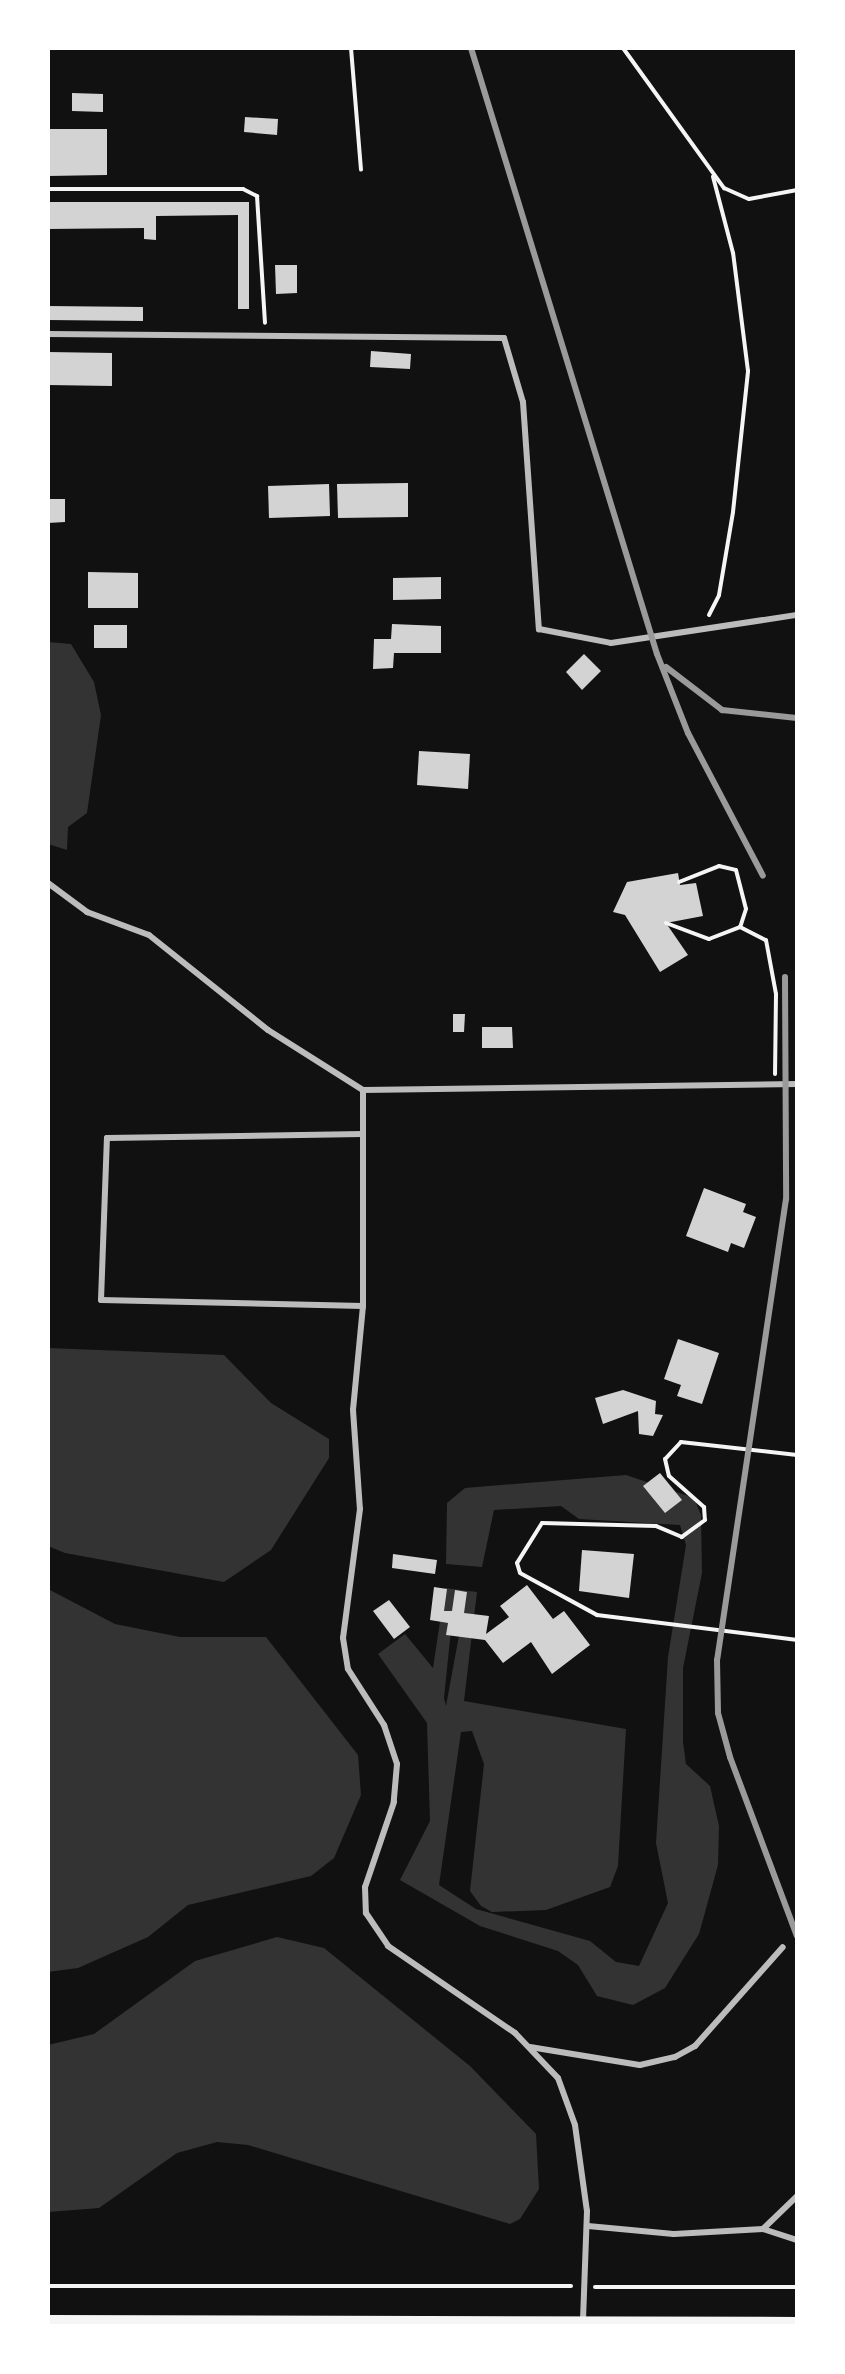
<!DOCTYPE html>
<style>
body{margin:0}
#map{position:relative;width:845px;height:2374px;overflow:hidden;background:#111;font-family:Arial,sans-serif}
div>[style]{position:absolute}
.water>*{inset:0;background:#333}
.building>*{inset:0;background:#d3d3d3}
.path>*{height:4px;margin:-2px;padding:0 2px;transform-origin:2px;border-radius:2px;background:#f5f5f5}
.service>*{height:6px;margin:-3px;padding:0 3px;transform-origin:3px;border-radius:3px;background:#bcbcbc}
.secondary>*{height:16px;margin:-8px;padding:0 8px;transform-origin:8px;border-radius:8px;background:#f5f5f5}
.rail>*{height:6px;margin:-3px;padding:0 3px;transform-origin:3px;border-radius:3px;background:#9a9a9a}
span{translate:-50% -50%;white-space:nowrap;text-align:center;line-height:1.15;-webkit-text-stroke:8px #fff;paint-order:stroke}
.frame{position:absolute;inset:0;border:50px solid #fff;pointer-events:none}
</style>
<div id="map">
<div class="water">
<div style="clip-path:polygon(48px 642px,71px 644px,94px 682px,101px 715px,87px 813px,68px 827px,67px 850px,48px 844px)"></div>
<div style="clip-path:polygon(48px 1348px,224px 1355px,271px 1403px,329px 1439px,329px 1458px,271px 1550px,224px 1582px,65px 1553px,48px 1546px)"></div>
<div style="clip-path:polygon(evenodd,626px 1475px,694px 1498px,701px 1515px,702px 1573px,683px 1668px,683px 1742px,686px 1764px,710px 1786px,719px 1826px,718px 1865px,699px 1934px,665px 1988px,633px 2005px,597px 1996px,578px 1965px,558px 1951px,480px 1926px,400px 1880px,430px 1821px,427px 1723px,378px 1654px,405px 1634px,433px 1668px,445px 1588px,477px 1592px,464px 1701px,626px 1729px,618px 1866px,610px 1887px,546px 1910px,492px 1912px,481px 1906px,470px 1891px,484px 1764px,472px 1731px,461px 1732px,439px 1885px,476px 1909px,590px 1941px,616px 1962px,639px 1966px,668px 1903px,656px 1843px,668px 1657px,686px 1545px,680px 1525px,579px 1519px,561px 1506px,494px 1510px,482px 1567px,446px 1564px,447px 1503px,465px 1488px,626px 1475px,455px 1591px,467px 1592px,446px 1706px,444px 1698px,455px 1591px)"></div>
<div style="clip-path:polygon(48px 1589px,115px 1624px,180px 1637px,266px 1637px,358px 1755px,361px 1795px,334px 1858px,311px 1876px,188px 1905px,148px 1937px,78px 1968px,48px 1972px)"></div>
<div style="clip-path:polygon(277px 1937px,324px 1948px,470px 2066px,536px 2134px,539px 2189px,520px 2219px,510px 2224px,248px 2145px,217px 2142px,177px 2153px,99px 2208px,48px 2212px,48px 2045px,94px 2034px,195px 1961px)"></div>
</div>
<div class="building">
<div style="clip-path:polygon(72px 93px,103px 94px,103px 112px,72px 111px)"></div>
<div style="clip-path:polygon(245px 117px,278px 119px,277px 135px,244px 132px)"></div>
<div style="clip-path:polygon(48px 129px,107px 129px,107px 175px,48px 176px)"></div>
<div style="clip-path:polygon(48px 202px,249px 202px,249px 309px,238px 309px,238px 215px,156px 216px,156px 240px,144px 239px,144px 228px,48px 229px)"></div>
<div style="clip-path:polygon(275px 265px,297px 265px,297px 293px,276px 294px)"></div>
<div style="clip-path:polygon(48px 306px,143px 307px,143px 321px,48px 320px)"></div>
<div style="clip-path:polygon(371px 351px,411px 354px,410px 369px,370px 367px)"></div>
<div style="clip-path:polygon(48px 352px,112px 353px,112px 386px,48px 385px)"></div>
<div style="clip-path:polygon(408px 483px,408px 517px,338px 518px,337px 484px)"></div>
<div style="clip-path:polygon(329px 484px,330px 516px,269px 518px,268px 486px)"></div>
<div style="clip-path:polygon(48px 499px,65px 499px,65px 522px,48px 523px)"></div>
<div style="clip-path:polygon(88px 572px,138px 573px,138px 608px,88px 608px)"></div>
<div style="clip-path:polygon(441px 577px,441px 599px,393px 600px,393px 578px)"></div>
<div style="clip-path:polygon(392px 624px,441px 626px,441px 653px,394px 653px,393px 668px,373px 669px,374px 639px,391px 639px)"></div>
<div style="clip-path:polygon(94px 625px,127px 625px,127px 648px,94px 648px)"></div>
<div style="clip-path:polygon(584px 654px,601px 671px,582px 690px,566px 672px)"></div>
<div style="clip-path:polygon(419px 751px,470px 754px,468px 789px,417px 785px)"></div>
<div style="clip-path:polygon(678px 873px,680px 885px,696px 883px,703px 916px,666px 923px,688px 955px,660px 972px,625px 915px,613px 912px,627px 882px)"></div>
<div style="clip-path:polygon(453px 1014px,465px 1014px,464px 1032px,453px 1032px)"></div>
<div style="clip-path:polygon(482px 1027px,512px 1027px,513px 1048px,482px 1048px)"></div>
<div style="clip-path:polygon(704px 1188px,746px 1204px,743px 1212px,756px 1217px,744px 1248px,731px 1243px,728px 1252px,686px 1236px)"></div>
<div style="clip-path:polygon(678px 1339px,719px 1353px,702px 1404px,677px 1396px,681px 1385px,664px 1379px)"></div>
<div style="clip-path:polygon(623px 1390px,656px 1401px,655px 1414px,663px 1415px,653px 1436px,639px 1434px,638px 1411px,603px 1424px,595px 1398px)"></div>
<div style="clip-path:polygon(660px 1473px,682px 1500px,665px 1513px,643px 1486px)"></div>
<div style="clip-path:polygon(582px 1550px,634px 1554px,629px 1598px,579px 1591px)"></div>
<div style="clip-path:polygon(393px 1554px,437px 1560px,435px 1574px,392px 1568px)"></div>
<div style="clip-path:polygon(527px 1585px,553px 1619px,564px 1611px,590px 1645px,552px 1674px,531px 1642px,503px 1663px,485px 1640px,446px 1635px,448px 1623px,430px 1620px,434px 1587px,447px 1589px,444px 1611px,452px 1611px,455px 1590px,467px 1592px,464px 1613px,489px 1616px,486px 1634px,509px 1617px,500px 1606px)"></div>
<div style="clip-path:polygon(389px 1600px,410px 1627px,394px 1639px,373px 1611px)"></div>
</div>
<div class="path">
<div style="left:351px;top:48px;width:122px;rotate:85.3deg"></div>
<div style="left:623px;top:48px;width:173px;rotate:54.2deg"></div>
<div style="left:724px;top:188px;width:27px;rotate:24deg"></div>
<div style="left:749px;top:199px;width:49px;rotate:-10.6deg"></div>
<div style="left:48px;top:189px;width:195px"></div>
<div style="left:243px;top:189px;width:16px;rotate:27deg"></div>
<div style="left:257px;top:196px;width:127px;rotate:86.4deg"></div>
<div style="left:709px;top:615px;width:22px;rotate:-63deg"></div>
<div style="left:719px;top:595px;width:84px;rotate:-80.4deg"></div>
<div style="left:733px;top:512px;width:142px;rotate:-83.9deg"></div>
<div style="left:748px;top:371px;width:119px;rotate:-97.2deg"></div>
<div style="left:733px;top:253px;width:79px;rotate:-104.7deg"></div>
<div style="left:679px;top:882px;width:43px;rotate:-21.8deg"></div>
<div style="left:719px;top:866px;width:17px;rotate:13deg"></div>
<div style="left:736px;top:870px;width:40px;rotate:75.6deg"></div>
<div style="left:746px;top:909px;width:19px;rotate:108deg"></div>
<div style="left:666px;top:923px;width:46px;rotate:20.4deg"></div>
<div style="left:709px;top:939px;width:33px;rotate:-21deg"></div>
<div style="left:740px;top:927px;width:29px;rotate:27deg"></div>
<div style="left:766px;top:940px;width:55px;rotate:79.5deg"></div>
<div style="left:776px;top:994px;width:80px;rotate:90.7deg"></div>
<div style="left:797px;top:1455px;width:117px;rotate:-173.6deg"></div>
<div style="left:681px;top:1442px;width:23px;rotate:133deg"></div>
<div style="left:665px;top:1459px;width:17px;rotate:77deg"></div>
<div style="left:669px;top:1476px;width:47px;rotate:41.5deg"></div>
<div style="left:704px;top:1507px;width:13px;rotate:86deg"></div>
<div style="left:705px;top:1520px;width:29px;rotate:144deg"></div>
<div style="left:682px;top:1537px;width:28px;rotate:-157deg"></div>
<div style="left:656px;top:1526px;width:114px;rotate:-178.5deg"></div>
<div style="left:542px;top:1523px;width:47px;rotate:122deg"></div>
<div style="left:517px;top:1563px;width:10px;rotate:73deg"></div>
<div style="left:520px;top:1573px;width:88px;rotate:28.6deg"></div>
<div style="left:597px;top:1615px;width:202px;rotate:7.1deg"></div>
<div style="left:48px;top:2286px;width:523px"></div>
<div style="left:595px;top:2287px;width:202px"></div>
</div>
<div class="service">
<div style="left:48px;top:334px;width:456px;rotate:0.5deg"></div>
<div style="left:504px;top:338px;width:67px;rotate:73.5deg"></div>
<div style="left:523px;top:402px;width:228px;rotate:86deg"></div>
<div style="left:539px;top:629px;width:73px;rotate:11deg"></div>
<div style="left:611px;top:643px;width:188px;rotate:-8.6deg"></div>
<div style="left:48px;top:883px;width:49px;rotate:36.6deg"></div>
<div style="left:87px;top:912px;width:66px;rotate:20.4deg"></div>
<div style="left:149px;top:935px;width:152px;rotate:38.6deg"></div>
<div style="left:268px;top:1030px;width:112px;rotate:32.3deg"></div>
<div style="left:363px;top:1090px;width:434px;rotate:-0.8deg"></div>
<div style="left:363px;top:1090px;width:216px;rotate:90deg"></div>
<div style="left:363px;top:1306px;width:104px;rotate:95.5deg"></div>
<div style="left:353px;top:1410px;width:99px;rotate:86deg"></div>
<div style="left:360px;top:1509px;width:130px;rotate:97.5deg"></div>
<div style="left:343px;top:1638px;width:31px;rotate:81deg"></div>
<div style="left:348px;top:1669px;width:67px;rotate:57.3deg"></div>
<div style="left:384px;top:1725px;width:41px;rotate:71.6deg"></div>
<div style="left:397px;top:1764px;width:38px;rotate:95deg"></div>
<div style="left:394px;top:1802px;width:90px;rotate:108.8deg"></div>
<div style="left:365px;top:1887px;width:26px;rotate:88deg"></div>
<div style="left:366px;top:1913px;width:40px;rotate:56deg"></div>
<div style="left:388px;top:1946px;width:154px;rotate:34.4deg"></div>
<div style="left:515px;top:2033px;width:62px;rotate:46.3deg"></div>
<div style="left:558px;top:2078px;width:50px;rotate:70.1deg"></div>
<div style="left:575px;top:2125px;width:87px;rotate:82.1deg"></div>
<div style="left:587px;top:2211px;width:110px;rotate:92.1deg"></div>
<div style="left:363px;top:1306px;width:262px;rotate:-178.7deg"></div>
<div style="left:101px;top:1300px;width:162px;rotate:-87.9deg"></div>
<div style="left:107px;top:1138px;width:256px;rotate:-0.9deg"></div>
<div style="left:530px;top:2047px;width:111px;rotate:9.3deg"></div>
<div style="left:640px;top:2065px;width:36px;rotate:-13deg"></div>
<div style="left:675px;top:2057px;width:23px;rotate:-29deg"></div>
<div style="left:695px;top:2046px;width:132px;rotate:-48.4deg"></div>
<div style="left:588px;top:2226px;width:86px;rotate:5.3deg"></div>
<div style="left:674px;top:2234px;width:89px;rotate:-3.2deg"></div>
<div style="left:763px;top:2229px;width:36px;rotate:18deg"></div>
<div style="left:763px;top:2229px;width:47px;rotate:-44.1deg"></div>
</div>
<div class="secondary">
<div style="left:48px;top:2323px;width:749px;rotate:0.15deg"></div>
</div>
<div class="rail">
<div style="left:471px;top:48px;width:634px;rotate:72.94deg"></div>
<div style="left:657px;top:654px;width:85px;rotate:68.6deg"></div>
<div style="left:688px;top:733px;width:161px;rotate:62.3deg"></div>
<div style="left:666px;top:667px;width:71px;rotate:37.5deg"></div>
<div style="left:722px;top:710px;width:75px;rotate:6.1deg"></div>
<div style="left:785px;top:977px;width:222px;rotate:89.7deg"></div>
<div style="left:786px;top:1199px;width:466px;rotate:98.5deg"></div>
<div style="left:717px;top:1660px;width:53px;rotate:88.9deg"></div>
<div style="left:718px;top:1713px;width:46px;rotate:74.7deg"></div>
<div style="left:730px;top:1757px;width:191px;rotate:69.5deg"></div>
</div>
<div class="frame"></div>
</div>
